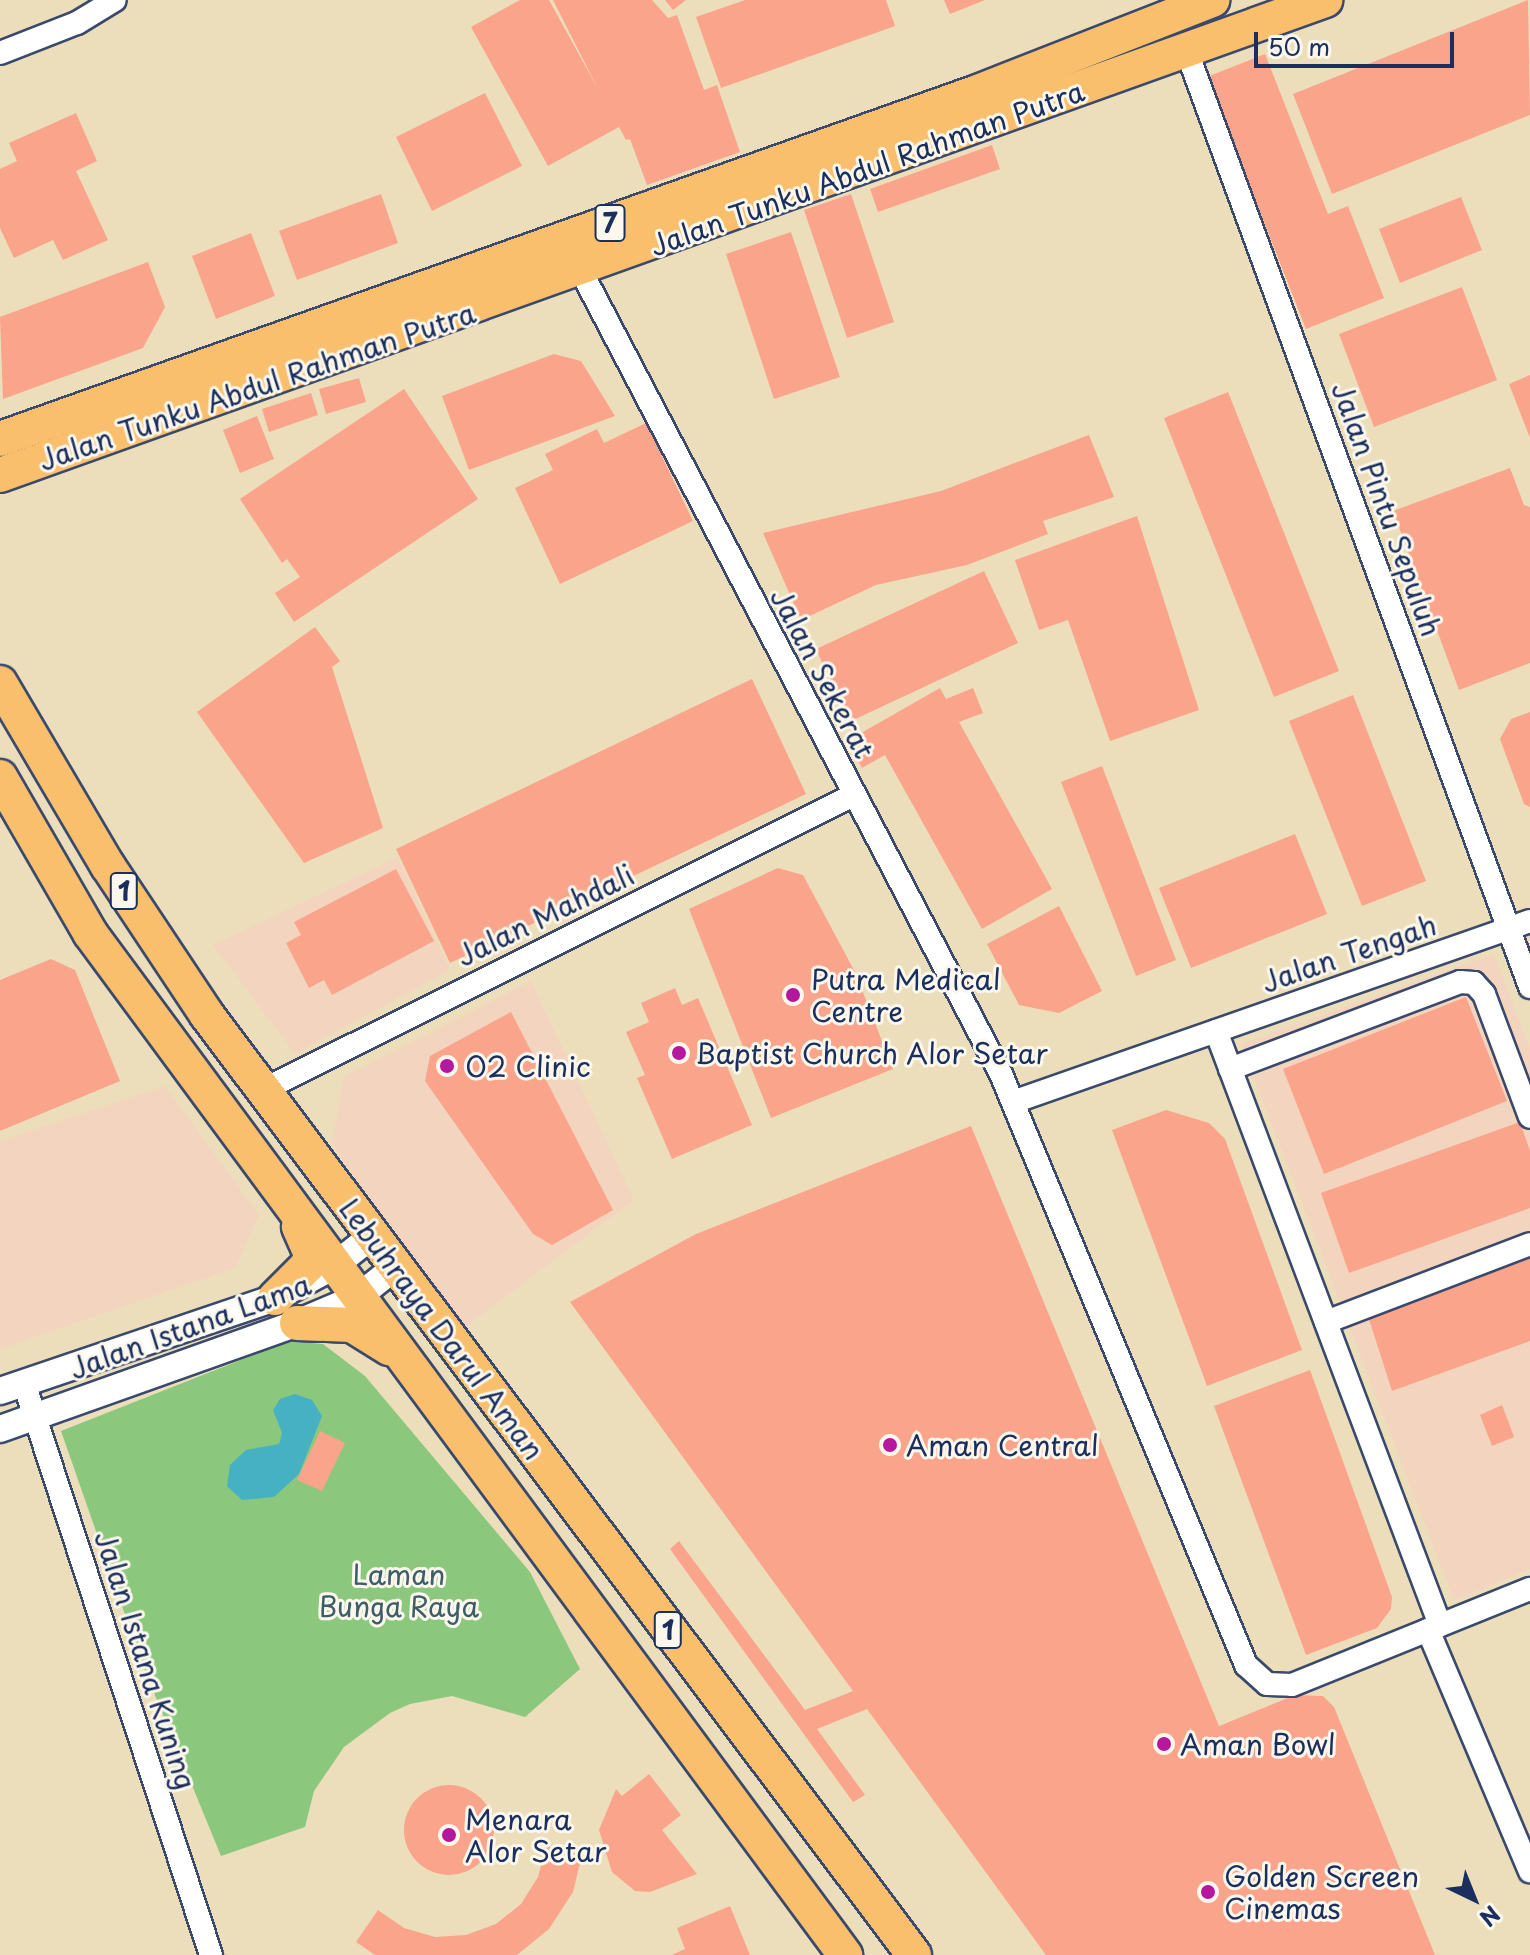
<!DOCTYPE html>
<style>
body{margin:0}
#map{position:relative;width:1530px;height:1955px;overflow:hidden;background:#ecdebb;font-family:"Playpen Sans",sans-serif}
div>[style]{position:absolute}
.built>*{inset:0;background:#f3d4bf}
.green>*{inset:0;background:#8bc87d}
.water>*{inset:0;background:#45b1c3}
.building>*{inset:0;background:#faa48b}
.round{border-radius:50%}
.roads{filter:drop-shadow(2px 0 #3a496c) drop-shadow(-2px 0 #3a496c) drop-shadow(0 2px #3a496c) drop-shadow(0 -2px #3a496c)}
.minor>*{height:22px;margin:-11px;padding:0 11px;transform-origin:11px;border-radius:11px;background:#fff}
.tertiary>*{height:26px;margin:-13px;padding:0 13px;transform-origin:13px;border-radius:13px;background:#fff}
.primary>*{height:34px;margin:-17px;padding:0 17px;transform-origin:17px;border-radius:17px;background:#f9bf6d}
.dots>*{width:22px;height:22px;translate:-50% -50%;box-sizing:border-box;border:4px solid #fbf7ec;border-radius:50%}
span{translate:-50% -50%;white-space:nowrap;text-align:center;line-height:1.15;-webkit-text-stroke:6px #fbf7ec;paint-order:stroke}
.shield-label span{padding:2px 6px;background:#fbf7ec;border:2px solid;border-radius:6px;-webkit-text-stroke-width:0}
.shield-label{font-size:26px;color:#1b2f5e;font-weight:700}
.street-label{font-size:28px;color:#1b2f5e}
.poi-label{font-size:28px;color:#1b2f5e}
.left{translate:0 -50%;text-align:left}
.park-label{font-size:28px;color:#3d5d67}
.north{position:absolute;left:1434px;top:1859px;width:80px;height:80px;-webkit-text-stroke:6px #fbf7ec;paint-order:stroke;rotate:137deg;font-size:22px;font-weight:700;line-height:32px;text-align:center;color:#1b2f5e}
.north::after{content:'';display:block;margin:auto;width:28px;height:36px;background:#1b2f5e;clip-path:polygon(50% 0,100% 100%,50% 72%,0 100%)}
.scale{position:absolute;left:1254px;top:32px;width:200px;height:36px;box-sizing:border-box;border:4px solid #1b2f5e;border-top:0;padding-left:10px;font-size:24px;line-height:28px;white-space:nowrap;color:#1b2f5e;-webkit-text-stroke:6px #fbf7ec;paint-order:stroke}
</style>
<div id="map">
<div class="built">
<div style="clip-path:polygon(398px 857px,450px 970px,295px 1054px,213px 945px)"></div>
<div style="clip-path:polygon(1494px 954px,1530px 1049px,1530px 1569px,1454px 1600px,1241px 1044px)"></div>
<div style="clip-path:polygon(531px 981px,634px 1200px,457px 1333px,332px 1143px,344px 1076px)"></div>
<div style="clip-path:polygon(165px 1086px,259px 1215px,235px 1268px,0 1349px,0 1141px)"></div>
</div>
<div class="green">
<div style="clip-path:polygon(289px 1341px,323px 1344px,365px 1376px,530px 1572px,580px 1669px,525px 1717px,452px 1696px,410px 1704px,390px 1713px,344px 1747px,314px 1791px,305px 1827px,221px 1856px,143px 1666px,61px 1431px)"></div>
</div>
<div class="water">
<div style="clip-path:polygon(295px 1394px,312px 1400px,322px 1416px,299px 1474px,274px 1497px,242px 1500px,227px 1486px,230px 1465px,246px 1450px,279px 1444px,282px 1433px,273px 1410px,280px 1399px)"></div>
</div>
<div class="building">
<div style="clip-path:polygon(520px 0,549px 0,598px 89px,553px 0,652px 0,668px 18px,677px 15px,704px 90px,717px 85px,740px 152px,647px 185px,630px 139px,626px 140px,619px 127px,548px 166px,471px 27px)"></div>
<div style="clip-path:polygon(665px 0,686px 0,673px 10px)"></div>
<div style="clip-path:polygon(745px 0,886px 0,895px 26px,721px 88px,696px 17px)"></div>
<div style="clip-path:polygon(944px 0,985px 0,950px 14px)"></div>
<div style="clip-path:polygon(1528px 0,1530px 115px,1332px 194px,1293px 94px)"></div>
<div style="clip-path:polygon(1265px 54px,1328px 214px,1348px 206px,1384px 298px,1306px 329px,1207px 77px)"></div>
<div style="clip-path:polygon(485px 93px,522px 166px,432px 211px,396px 137px)"></div>
<div style="clip-path:polygon(76px 113px,97px 161px,76px 171px,108px 240px,63px 260px,53px 240px,14px 258px,0 228px,0 169px,17px 161px,9px 143px)"></div>
<div style="clip-path:polygon(992px 145px,1000px 169px,878px 212px,870px 189px)"></div>
<div style="clip-path:polygon(381px 194px,398px 243px,297px 280px,279px 231px)"></div>
<div style="clip-path:polygon(851px 194px,894px 322px,847px 338px,804px 210px)"></div>
<div style="clip-path:polygon(1461px 197px,1482px 250px,1400px 283px,1379px 229px)"></div>
<div style="clip-path:polygon(791px 232px,840px 377px,774px 399px,726px 254px)"></div>
<div style="clip-path:polygon(251px 233px,275px 296px,216px 319px,192px 256px)"></div>
<div style="clip-path:polygon(148px 262px,165px 307px,143px 348px,3px 399px,0 317px)"></div>
<div style="clip-path:polygon(1462px 287px,1497px 380px,1374px 427px,1339px 334px)"></div>
<div style="clip-path:polygon(554px 354px,581px 361px,615px 416px,469px 470px,442px 396px)"></div>
<div style="clip-path:polygon(1530px 375px,1530px 438px,1509px 384px)"></div>
<div style="clip-path:polygon(359px 378px,366px 402px,326px 414px,319px 389px)"></div>
<div style="clip-path:polygon(404px 389px,478px 499px,294px 622px,275px 593px,300px 577px,287px 559px,282px 563px,240px 499px)"></div>
<div style="clip-path:polygon(1228px 392px,1339px 671px,1274px 697px,1164px 418px)"></div>
<div style="clip-path:polygon(311px 393px,318px 415px,269px 432px,262px 409px)"></div>
<div style="clip-path:polygon(257px 416px,274px 459px,240px 473px,223px 430px)"></div>
<div style="clip-path:polygon(646px 423px,693px 521px,560px 584px,515px 488px,553px 470px,545px 454px,597px 429px,604px 443px)"></div>
<div style="clip-path:polygon(1089px 435px,1114px 497px,1043px 521px,1048px 534px,967px 565px,876px 585px,801px 620px,763px 533px,941px 491px)"></div>
<div style="clip-path:polygon(1510px 468px,1524px 505px,1530px 507px,1530px 663px,1459px 690px,1393px 511px)"></div>
<div style="clip-path:polygon(1137px 516px,1199px 710px,1110px 741px,1068px 620px,1039px 630px,1015px 560px)"></div>
<div style="clip-path:polygon(984px 571px,1018px 643px,849px 722px,816px 649px)"></div>
<div style="clip-path:polygon(315px 627px,340px 661px,332px 667px,383px 828px,304px 863px,197px 712px)"></div>
<div style="clip-path:polygon(752px 679px,806px 794px,450px 963px,396px 849px)"></div>
<div style="clip-path:polygon(940px 688px,946px 699px,973px 688px,983px 713px,959px 722px,1052px 889px,982px 929px,885px 755px,862px 768px,847px 741px)"></div>
<div style="clip-path:polygon(1353px 695px,1426px 881px,1362px 906px,1289px 721px)"></div>
<div style="clip-path:polygon(1530px 712px,1530px 807px,1524px 804px,1500px 739px,1511px 719px)"></div>
<div style="clip-path:polygon(1102px 766px,1176px 960px,1136px 976px,1061px 782px)"></div>
<div style="clip-path:polygon(1295px 834px,1327px 914px,1191px 968px,1159px 888px)"></div>
<div style="clip-path:polygon(778px 868px,803px 875px,855px 972px,893px 1069px,771px 1118px,689px 909px)"></div>
<div style="clip-path:polygon(396px 869px,434px 941px,332px 995px,324px 980px,309px 988px,286px 943px,301px 935px,294px 922px)"></div>
<div style="clip-path:polygon(1059px 906px,1102px 991px,1059px 1013px,1019px 1005px,987px 944px)"></div>
<div style="clip-path:polygon(51px 959px,75px 970px,120px 1081px,0 1131px,0 980px)"></div>
<div style="clip-path:polygon(675px 988px,682px 1005px,698px 998px,752px 1125px,672px 1159px,637px 1078px,645px 1075px,626px 1032px,649px 1022px,641px 1003px)"></div>
<div style="clip-path:polygon(1466px 997px,1507px 1101px,1324px 1174px,1283px 1069px)"></div>
<div style="clip-path:polygon(511px 1012px,613px 1210px,552px 1245px,533px 1234px,425px 1081px,430px 1056px)"></div>
<div style="clip-path:polygon(1166px 1110px,1209px 1123px,1225px 1139px,1302px 1350px,1207px 1386px,1112px 1130px)"></div>
<div style="clip-path:polygon(1520px 1122px,1530px 1151px,1530px 1208px,1349px 1273px,1321px 1193px)"></div>
<div style="clip-path:polygon(971px 1126px,1219px 1726px,1295px 1695px,1323px 1696px,1334px 1707px,1435px 1955px,1046px 1955px,867px 1709px,817px 1729px,865px 1795px,853px 1802px,670px 1549px,679px 1541px,805px 1710px,853px 1691px,570px 1302px,696px 1234px)"></div>
<div style="clip-path:polygon(1530px 1255px,1530px 1341px,1392px 1391px,1368px 1316px)"></div>
<div style="clip-path:polygon(1310px 1370px,1392px 1597px,1391px 1609px,1377px 1628px,1306px 1655px,1214px 1406px)"></div>
<div style="clip-path:polygon(1502px 1405px,1514px 1437px,1492px 1446px,1480px 1415px)"></div>
<div style="clip-path:polygon(320px 1431px,345px 1443px,322px 1491px,297px 1480px)"></div>
<div style="clip-path:polygon(649px 1774px,681px 1815px,662px 1830px,697px 1874px,650px 1892px,635px 1891px,612px 1872px,599px 1830px,616px 1789px,622px 1796px)"></div>
<div class="round" style="left:404px;top:1785px;width:90px;height:90px"></div>
<div style="clip-path:polygon(546px 1846px,582px 1855px,573px 1892px,549px 1929px,517px 1955px,375px 1955px,356px 1942px,378px 1910px,404px 1928px,435px 1937px,466px 1935px,496px 1924px,521px 1904px,538px 1877px)"></div>
<div style="clip-path:polygon(730px 1906px,750px 1955px,672px 1955px,685px 1949px,677px 1928px)"></div>
</div>
<div class="roads">
<div class="minor">
<div style="left:1187px;top:52px;width:996px;rotate:69.85deg"></div>
<div style="left:0;top:53px;width:83px;rotate:-21.3deg"></div>
<div style="left:77px;top:23px;width:44px;rotate:-31.2deg"></div>
<div style="left:581px;top:271px;width:906px;rotate:62.39deg"></div>
<div style="left:1001px;top:1074px;width:640px;rotate:67.48deg"></div>
<div style="left:1246px;top:1665px;width:28px;rotate:42deg"></div>
<div style="left:1267px;top:1684px;width:25px;rotate:2deg"></div>
<div style="left:1292px;top:1685px;width:257px;rotate:-22deg"></div>
<div style="left:1216px;top:1031px;width:635px;rotate:69.34deg"></div>
<div style="left:1230px;top:1069px;width:246px;rotate:-20.7deg"></div>
<div style="left:1460px;top:982px;width:14px;rotate:4deg"></div>
<div style="left:1474px;top:983px;width:15px;rotate:48deg"></div>
<div style="left:1484px;top:994px;width:131px;rotate:69.5deg"></div>
<div style="left:263px;top:1090px;width:661px;rotate:-26.53deg"></div>
<div style="left:1013px;top:1102px;width:548px;rotate:-19.29deg"></div>
<div style="left:1326px;top:1322px;width:218px;rotate:-20.9deg"></div>
<div style="left:24px;top:1383px;width:602px;rotate:71.9deg"></div>
<div style="left:1428px;top:1630px;width:262px;rotate:67.1deg"></div>
</div>
<div class="tertiary">
<div style="left:0;top:1391px;width:290px;rotate:-18.7deg"></div>
<div style="left:275px;top:1298px;width:67px;rotate:-28.5deg"></div>
<div style="left:334px;top:1266px;width:50px;rotate:-38.5deg"></div>
<div style="left:0;top:1429px;width:315px;rotate:-19.6deg"></div>
<div style="left:297px;top:1323px;width:66px;rotate:-23.1deg"></div>
<div style="left:358px;top:1297px;width:46px;rotate:-38.9deg"></div>
</div>
<div class="primary">
<div style="left:0;top:439px;width:1035px;rotate:-19.54deg"></div>
<div style="left:975px;top:93px;width:255px;rotate:-21.4deg"></div>
<div style="left:0;top:475px;width:1408px;rotate:-19.72deg"></div>
<div style="left:0;top:683px;width:212px;rotate:59.5deg"></div>
<div style="left:108px;top:866px;width:179px;rotate:56.4deg"></div>
<div style="left:207px;top:1015px;width:1176px;rotate:53.05deg"></div>
<div style="left:0;top:777px;width:180px;rotate:60deg"></div>
<div style="left:90px;top:933px;width:1271px;rotate:53.54deg"></div>
<div style="left:275px;top:1298px;width:47px;rotate:-45deg"></div>
<div style="left:308px;top:1265px;width:11px;rotate:-75deg"></div>
<div style="left:311px;top:1254px;width:30px;rotate:-114deg"></div>
<div style="left:297px;top:1323px;width:55px;rotate:2.1deg"></div>
<div style="left:352px;top:1325px;width:44px;rotate:31.9deg"></div>
</div>
</div>
<div class="dots">
<div style="left:793px;top:995px;background:#b5179e"></div>
<div style="left:679px;top:1053px;background:#b5179e"></div>
<div style="left:447px;top:1066px;background:#b5179e"></div>
<div style="left:890px;top:1445px;background:#b5179e"></div>
<div style="left:1164px;top:1744px;background:#b5179e"></div>
<div style="left:449px;top:1835px;background:#b5179e"></div>
<div style="left:1208px;top:1892px;background:#b5179e"></div>
</div>
<div class="shield-label">
<span style="left:610px;top:223px">7</span>
<span style="left:124px;top:891px">1</span>
<span style="left:668px;top:1630px">1</span>
</div>
<div class="street-label">
<span style="left:867px;top:168px;rotate:-20deg">Jalan Tunku Abdul Rahman Putra</span>
<span style="left:257px;top:386px;rotate:-19deg">Jalan Tunku Abdul Rahman Putra</span>
<span style="left:1387px;top:509px;rotate:70deg">Jalan Pintu Sepuluh</span>
<span style="left:823px;top:673px;rotate:62deg">Jalan Sekerat</span>
<span style="left:545px;top:915px;rotate:-26deg">Jalan Mahdali</span>
<span style="left:1349px;top:953px;rotate:-19deg">Jalan Tengah</span>
<span style="left:190px;top:1326px;rotate:-20deg">Jalan Istana Lama</span>
<span style="left:442px;top:1329px;rotate:53deg">Lebuhraya Darul Aman</span>
<span style="left:146px;top:1660px;rotate:72deg">Jalan Istana Kuning</span>
</div>
<div class="poi-label">
<span class="left" style="left:811px;top:995px">Putra Medical<br>Centre</span>
<span class="left" style="left:695px;top:1053px">Baptist Church Alor Setar</span>
<span class="left" style="left:465px;top:1066px">O2 Clinic</span>
<span class="left" style="left:906px;top:1445px">Aman Central</span>
<span class="left" style="left:1180px;top:1744px">Aman Bowl</span>
<span class="left" style="left:465px;top:1835px">Menara<br>Alor Setar</span>
<span class="left" style="left:1224px;top:1892px">Golden Screen<br>Cinemas</span>
</div>
<div class="park-label">
<span style="left:399px;top:1590px">Laman<br>Bunga Raya</span>
</div>
<div class="north">N</div>
<div class="scale">50 m</div>
</div>
